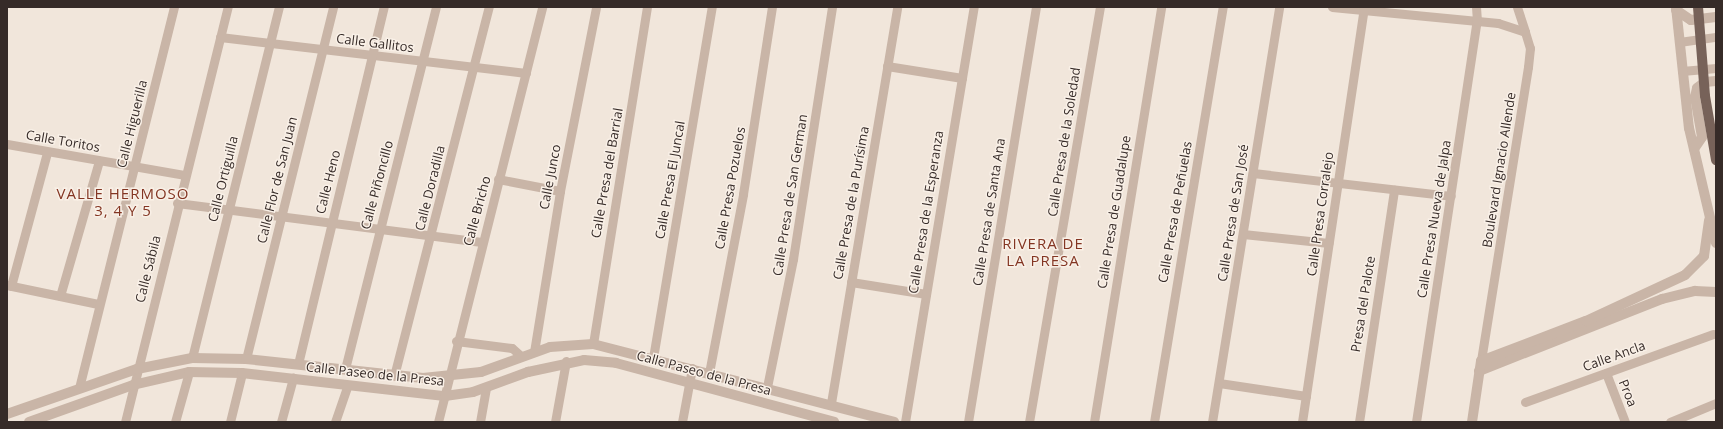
<!DOCTYPE html>
<meta charset="utf-8">
<style>
body{margin:0}
#map{position:relative;width:1723px;height:429px;overflow:hidden;background:#f1e6db;font-family:"Open Sans",sans-serif}
div>[style]{position:absolute}
.minor>*{height:9px;margin:-4.5px;padding:0 4.5px;transform-origin:4.5px;border-radius:4.5px;background:#c9b5a7}
.tertiary>*{height:10px;margin:-5px;padding:0 5px;transform-origin:5px;border-radius:5px;background:#c9b5a7}
.primary>*{height:10px;margin:-5px;padding:0 5px;transform-origin:5px;border-radius:5px;background:#776259}
.primary-bridge>*{height:10px;margin:-5px;padding:0 5px;transform-origin:5px;border-radius:5px;background:#776259}
span{translate:-50% -50%;white-space:nowrap;text-align:center;line-height:1.15;-webkit-text-stroke:3px #f9f0e7;paint-order:stroke}
.street-label{font-size:13px;color:#362b28}
.quarter-label{font-size:15px;color:#833522;letter-spacing:1px}
.frame{position:absolute;inset:0;border:8px solid #362b28;pointer-events:none}
</style>
<div id="map">
<div class="minor">
<div style="left:1332px;top:7px;width:167px;rotate:5.5deg"></div>
<div style="left:1498px;top:23px;width:28px;rotate:18deg"></div>
<div style="left:1525px;top:32px;width:17px;rotate:73deg"></div>
<div style="left:1530px;top:48px;width:19px;rotate:96deg"></div>
<div style="left:1528px;top:67px;width:298px;rotate:99.1deg"></div>
<div style="left:1517px;top:7px;width:26px;rotate:72deg"></div>
<div style="left:220px;top:37px;width:308px;rotate:6.7deg"></div>
<div style="left:1679px;top:42px;width:37px;rotate:-8deg"></div>
<div style="left:887px;top:66px;width:76px;rotate:9.1deg"></div>
<div style="left:1682px;top:71px;width:34px;rotate:-5deg"></div>
<div style="left:7px;top:144px;width:181px;rotate:9.9deg"></div>
<div style="left:1253px;top:173px;width:199px;rotate:6.6deg"></div>
<div style="left:498px;top:179px;width:63px;rotate:11deg"></div>
<div style="left:177px;top:203px;width:307px;rotate:7.3deg"></div>
<div style="left:1243px;top:234px;width:86px;rotate:6deg"></div>
<div style="left:851px;top:282px;width:76px;rotate:9.1deg"></div>
<div style="left:7px;top:285px;width:93px;rotate:11.8deg"></div>
<div style="left:11px;top:286px;width:138px;rotate:-74.9deg"></div>
<div style="left:60px;top:296px;width:141px;rotate:-73.9deg"></div>
<div style="left:456px;top:341px;width:56px;rotate:7.1deg"></div>
<div style="left:512px;top:348px;width:12px;rotate:42deg"></div>
<div style="left:593px;top:344px;width:341px;rotate:-80.9deg"></div>
<div style="left:534px;top:352px;width:163px;rotate:-80.8deg"></div>
<div style="left:560px;top:191px;width:187px;rotate:-78.9deg"></div>
<div style="left:192px;top:358px;width:362px;rotate:-76.1deg"></div>
<div style="left:653px;top:358px;width:356px;rotate:-80.5deg"></div>
<div style="left:246px;top:359px;width:363px;rotate:-76.1deg"></div>
<div style="left:298px;top:364px;width:367px;rotate:-76.5deg"></div>
<div style="left:345px;top:369px;width:373px;rotate:-75.9deg"></div>
<div style="left:709px;top:373px;width:182px;rotate:-79.2deg"></div>
<div style="left:743px;top:194px;width:189px;rotate:-81.2deg"></div>
<div style="left:1606px;top:373px;width:53px;rotate:68.8deg"></div>
<div style="left:394px;top:376px;width:381px;rotate:-75.6deg"></div>
<div style="left:1219px;top:383px;width:88px;rotate:8.5deg"></div>
<div style="left:767px;top:387px;width:131px;rotate:-78.5deg"></div>
<div style="left:793px;top:259px;width:255px;rotate:-81.2deg"></div>
<div style="left:79px;top:388px;width:393px;rotate:-76deg"></div>
<div style="left:1525px;top:402px;width:200px;rotate:-19.9deg"></div>
<div style="left:831px;top:403px;width:401px;rotate:-80.5deg"></div>
<div style="left:125px;top:422px;width:428px;rotate:-76.1deg"></div>
<div style="left:175px;top:422px;width:52px;rotate:-74.4deg"></div>
<div style="left:230px;top:422px;width:50px;rotate:-76.2deg"></div>
<div style="left:281px;top:422px;width:46px;rotate:-74.7deg"></div>
<div style="left:335px;top:422px;width:39px;rotate:-71deg"></div>
<div style="left:438px;top:422px;width:428px;rotate:-75.9deg"></div>
<div style="left:480px;top:422px;width:35px;rotate:-80deg"></div>
<div style="left:555px;top:422px;width:62px;rotate:-79.8deg"></div>
<div style="left:682px;top:422px;width:55px;rotate:-79.5deg"></div>
<div style="left:905px;top:422px;width:421px;rotate:-80.6deg"></div>
<div style="left:968px;top:422px;width:421px;rotate:-80.7deg"></div>
<div style="left:1029px;top:422px;width:421px;rotate:-80.3deg"></div>
<div style="left:1094px;top:422px;width:420px;rotate:-80.8deg"></div>
<div style="left:1154px;top:422px;width:421px;rotate:-80.6deg"></div>
<div style="left:1212px;top:422px;width:420px;rotate:-80.8deg"></div>
<div style="left:1302px;top:422px;width:418px;rotate:-81.5deg"></div>
<div style="left:1359px;top:422px;width:235px;rotate:-81.4deg"></div>
<div style="left:1416px;top:422px;width:406px;rotate:-81.4deg"></div>
<div style="left:1477px;top:21px;width:14px;rotate:-94deg"></div>
<div style="left:1670px;top:422px;width:50px;rotate:-22.4deg"></div>
</div>
<div class="tertiary">
<div style="left:1676px;top:7px;width:122px;rotate:83.9deg"></div>
<div style="left:1689px;top:128px;width:118px;rotate:76.8deg"></div>
<div style="left:1676px;top:10px;width:18px;rotate:34deg"></div>
<div style="left:1691px;top:20px;width:25px;rotate:-7deg"></div>
<div style="left:1694px;top:149px;width:14px;rotate:-56deg"></div>
<div style="left:1702px;top:137px;width:41px;rotate:-99.9deg"></div>
<div style="left:1695px;top:97px;width:9px;rotate:-77deg"></div>
<div style="left:1697px;top:88px;width:10px;rotate:-37deg"></div>
<div style="left:1705px;top:82px;width:11px;rotate:-5deg"></div>
<div style="left:1479px;top:371px;width:197px;rotate:-21.5deg"></div>
<div style="left:1662px;top:299px;width:34px;rotate:-14deg"></div>
<div style="left:1695px;top:291px;width:21px;rotate:3deg"></div>
<div style="left:7px;top:414px;width:138px;rotate:-19.1deg"></div>
<div style="left:137px;top:369px;width:56px;rotate:-11.3deg"></div>
<div style="left:192px;top:358px;width:54px;rotate:1.1deg"></div>
<div style="left:246px;top:359px;width:178px;rotate:6.1deg"></div>
<div style="left:423px;top:378px;width:58px;rotate:-5.9deg"></div>
<div style="left:481px;top:372px;width:73px;rotate:-19.9deg"></div>
<div style="left:550px;top:347px;width:43px;rotate:-4deg"></div>
<div style="left:593px;top:344px;width:311px;rotate:14.5deg"></div>
<div style="left:29px;top:422px;width:110px;rotate:-19.6deg"></div>
<div style="left:133px;top:385px;width:57px;rotate:-13.1deg"></div>
<div style="left:189px;top:372px;width:53px;rotate:1.1deg"></div>
<div style="left:242px;top:373px;width:204px;rotate:6.5deg"></div>
<div style="left:445px;top:396px;width:28px;rotate:-8deg"></div>
<div style="left:473px;top:392px;width:59px;rotate:-20deg"></div>
<div style="left:528px;top:372px;width:57px;rotate:-12.1deg"></div>
<div style="left:584px;top:360px;width:32px;rotate:5deg"></div>
<div style="left:616px;top:363px;width:226px;rotate:15.1deg"></div>
<div style="left:1472px;top:422px;width:62px;rotate:-81.6deg"></div>
<div style="left:1481px;top:361px;width:112px;rotate:-20.9deg"></div>
<div style="left:1586px;top:321px;width:109px;rotate:-24.9deg"></div>
<div style="left:1685px;top:275px;width:27px;rotate:-45deg"></div>
<div style="left:1704px;top:256px;width:36px;rotate:-82deg"></div>
</div>
<div class="primary">
<div style="left:1705px;top:96px;width:65px;rotate:80.2deg"></div>
</div>
<div class="primary-bridge">
<div style="left:1698px;top:7px;width:89px;rotate:85.5deg"></div>
</div>
<div class="street-label">
<span style="left:375px;top:43px;rotate:7deg">Calle Gallitos</span>
<span style="left:132px;top:124px;rotate:-76deg">Calle Higuerilla</span>
<span style="left:63px;top:141px;rotate:10deg">Calle Toritos</span>
<span style="left:1064px;top:142px;rotate:-81deg">Calle Presa de la Soledad</span>
<span style="left:1499px;top:170px;rotate:-81deg">Boulevard Ignacio Allende</span>
<span style="left:607px;top:173px;rotate:-80deg">Calle Presa del Barrial</span>
<span style="left:550px;top:177px;rotate:-79deg">Calle Junco</span>
<span style="left:223px;top:179px;rotate:-76deg">Calle Ortiguilla</span>
<span style="left:277px;top:180px;rotate:-76deg">Calle Flor de San Juan</span>
<span style="left:670px;top:180px;rotate:-80deg">Calle Presa El Juncal</span>
<span style="left:328px;top:182px;rotate:-76deg">Calle Heno</span>
<span style="left:377px;top:185px;rotate:-75deg">Calle Piñoncillo</span>
<span style="left:430px;top:188px;rotate:-76deg">Calle Doradilla</span>
<span style="left:730px;top:188px;rotate:-80deg">Calle Presa Pozuelos</span>
<span style="left:790px;top:195px;rotate:-81deg">Calle Presa de San German</span>
<span style="left:851px;top:203px;rotate:-80deg">Calle Presa de la Purísima</span>
<span style="left:477px;top:211px;rotate:-75deg">Calle Bricho</span>
<span style="left:926px;top:212px;rotate:-81deg">Calle Presa de la Esperanza</span>
<span style="left:989px;top:212px;rotate:-81deg">Calle Presa de Santa Ana</span>
<span style="left:1114px;top:212px;rotate:-81deg">Calle Presa de Guadalupe</span>
<span style="left:1175px;top:212px;rotate:-80deg">Calle Presa de Peñuelas</span>
<span style="left:1233px;top:213px;rotate:-81deg">Calle Presa de San José</span>
<span style="left:1320px;top:214px;rotate:-82deg">Calle Presa Corralejo</span>
<span style="left:1434px;top:219px;rotate:-81deg">Calle Presa Nueva de Jalpa</span>
<span style="left:148px;top:269px;rotate:-76deg">Calle Sábila</span>
<span style="left:1363px;top:304px;rotate:-81deg">Presa del Palote</span>
<span style="left:1614px;top:356px;rotate:-20deg">Calle Ancla</span>
<span style="left:704px;top:373px;rotate:15deg">Calle Paseo de la Presa</span>
<span style="left:375px;top:374px;rotate:6deg">Calle Paseo de la Presa</span>
<span style="left:1628px;top:393px;rotate:68deg">Proa</span>
</div>
<div class="quarter-label">
<span style="left:123px;top:202px">VALLE HERMOSO<br>3, 4 Y 5</span>
<span style="left:1043px;top:252px">RIVERA DE<br>LA PRESA</span>
</div>
<div class="frame"></div>
</div>
